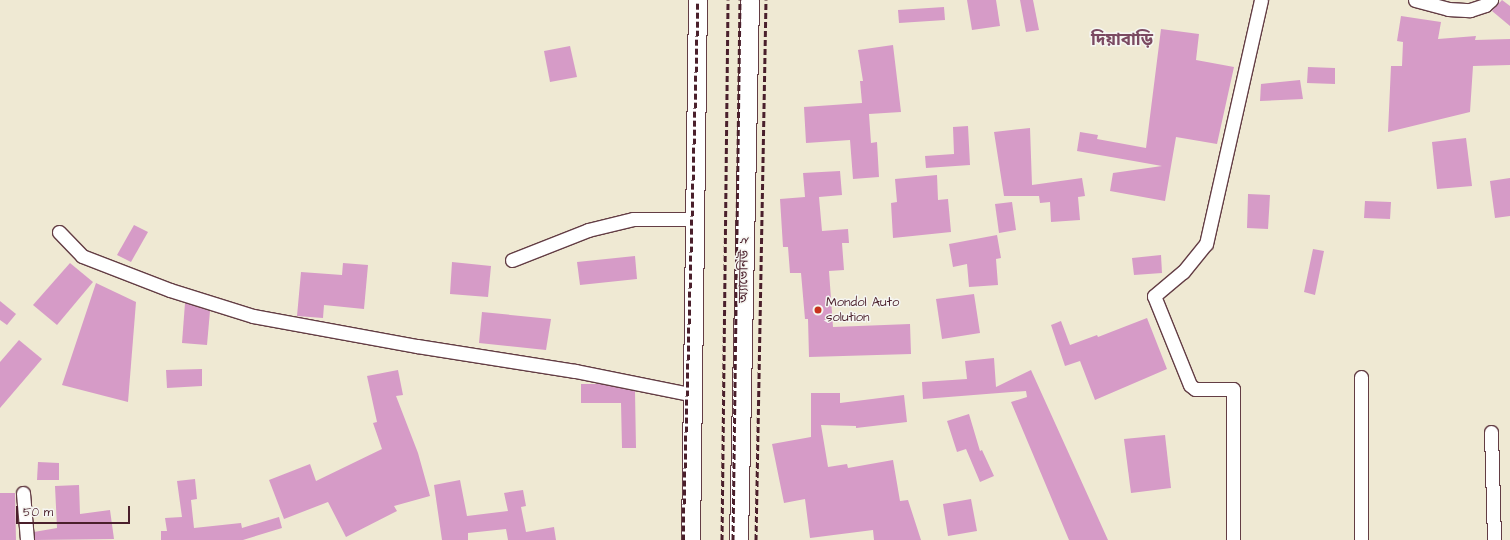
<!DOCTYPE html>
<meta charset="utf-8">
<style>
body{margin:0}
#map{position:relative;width:1510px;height:540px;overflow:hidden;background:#efe9d3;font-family:"Architects Daughter","Noto Sans Bengali",sans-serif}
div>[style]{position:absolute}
.building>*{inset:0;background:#d69bc7}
.roads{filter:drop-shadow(1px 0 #633d44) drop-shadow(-1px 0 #633d44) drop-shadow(0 1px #633d44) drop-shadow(0 -1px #633d44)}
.street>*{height:13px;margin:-6.5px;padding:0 6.5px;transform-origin:6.5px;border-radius:6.5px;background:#fff}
.secondary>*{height:18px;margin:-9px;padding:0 9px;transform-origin:9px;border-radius:9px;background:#fff}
.rail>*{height:3px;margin-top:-1.5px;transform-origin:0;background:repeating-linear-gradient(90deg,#4a1f2b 0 6px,transparent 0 9px)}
.dots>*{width:11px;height:11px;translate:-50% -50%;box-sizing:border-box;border:2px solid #f6f6f2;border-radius:50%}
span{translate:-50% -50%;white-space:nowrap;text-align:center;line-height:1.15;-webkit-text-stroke:3px #f6f6f2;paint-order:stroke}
.street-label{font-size:13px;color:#4a1f2b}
.poi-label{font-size:13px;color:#4a1f2b}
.left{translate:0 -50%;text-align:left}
.district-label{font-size:17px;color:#7b4a62;font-weight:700}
.scale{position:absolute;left:16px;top:506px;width:114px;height:18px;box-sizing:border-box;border:2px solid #4a1f2b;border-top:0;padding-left:5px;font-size:12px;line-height:14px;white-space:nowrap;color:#4a1f2b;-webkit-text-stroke:3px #f6f6f2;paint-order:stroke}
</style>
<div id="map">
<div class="building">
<div style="clip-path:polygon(967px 0,996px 0,1000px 26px,972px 30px)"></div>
<div style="clip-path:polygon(1020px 0,1033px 0,1039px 30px,1026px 32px)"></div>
<div style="clip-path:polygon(1502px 0,1510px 6px,1510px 26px,1492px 11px)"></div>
<div style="clip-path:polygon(944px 7px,945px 20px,899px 23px,898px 10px)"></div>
<div style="clip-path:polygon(1401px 16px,1441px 22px,1438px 39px,1476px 36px,1475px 40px,1510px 39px,1510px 65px,1473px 66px,1470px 112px,1388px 132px,1391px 66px,1402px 66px,1403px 42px,1397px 41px)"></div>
<div style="clip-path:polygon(1161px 29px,1199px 34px,1196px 60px,1234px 67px,1217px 144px,1176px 137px,1165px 201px,1110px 191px,1113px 173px,1162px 166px,1077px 151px,1080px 132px,1098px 135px,1097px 139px,1146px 148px)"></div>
<div style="clip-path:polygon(893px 45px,901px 112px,869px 114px,871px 143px,877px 142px,879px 177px,853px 179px,850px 140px,806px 143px,804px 107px,862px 103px,860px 81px,863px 81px,858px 50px)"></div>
<div style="clip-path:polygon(570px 46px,577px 77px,550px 82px,544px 51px)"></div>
<div style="clip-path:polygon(1308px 67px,1335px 68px,1335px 84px,1307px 83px)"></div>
<div style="clip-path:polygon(1300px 80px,1303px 99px,1260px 101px,1261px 84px)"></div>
<div style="clip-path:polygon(968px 126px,970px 165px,926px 168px,925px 156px,954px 154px,953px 127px)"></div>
<div style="clip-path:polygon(1030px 128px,1032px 185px,1082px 178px,1085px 196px,1078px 197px,1080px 220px,1051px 222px,1050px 202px,1040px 203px,1039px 196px,1004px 196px,994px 132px)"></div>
<div style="clip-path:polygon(1466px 138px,1472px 186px,1437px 189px,1432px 142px)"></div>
<div style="clip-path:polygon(840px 171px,842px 195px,819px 197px,822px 231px,848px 229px,849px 243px,842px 243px,844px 270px,829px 271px,833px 327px,910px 324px,911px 354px,809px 357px,808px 319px,805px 319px,801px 273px,790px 273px,788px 247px,783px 247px,780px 199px,805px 197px,803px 173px)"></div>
<div style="clip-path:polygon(937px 175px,938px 200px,948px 199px,951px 232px,893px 238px,891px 203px,897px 202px,895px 179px)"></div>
<div style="clip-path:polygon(1510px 178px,1510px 216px,1495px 218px,1490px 181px)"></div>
<div style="clip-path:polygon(1248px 194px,1270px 195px,1268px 229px,1247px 228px)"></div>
<div style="clip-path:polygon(1365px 201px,1391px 202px,1390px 219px,1364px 218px)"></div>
<div style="clip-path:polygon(1012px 202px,1016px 230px,999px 233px,995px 204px)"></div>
<div style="clip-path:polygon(134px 225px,148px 232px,131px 262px,117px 255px)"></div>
<div style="clip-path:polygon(997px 235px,1001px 258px,996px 259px,998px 285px,969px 287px,967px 264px,953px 267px,949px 244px)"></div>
<div style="clip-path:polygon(1313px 249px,1324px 251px,1315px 295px,1304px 292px)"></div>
<div style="clip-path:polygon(1161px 255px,1162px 273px,1134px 275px,1132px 258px)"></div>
<div style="clip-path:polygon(635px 256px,637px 279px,580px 285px,577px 262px)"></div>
<div style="clip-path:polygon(452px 262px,491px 266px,488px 297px,450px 294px)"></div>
<div style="clip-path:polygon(70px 263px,93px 282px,57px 325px,33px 305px)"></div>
<div style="clip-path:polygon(343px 263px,368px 265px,364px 309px,324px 305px,323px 318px,297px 316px,301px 272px,342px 275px)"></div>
<div style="clip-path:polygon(96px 283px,136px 302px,128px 402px,62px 385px)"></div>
<div style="clip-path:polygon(974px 294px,980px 333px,942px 339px,936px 299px)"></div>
<div style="clip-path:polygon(0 301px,16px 314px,7px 325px,0 320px)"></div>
<div style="clip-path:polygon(185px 303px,210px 311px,207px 345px,182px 343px)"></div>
<div style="clip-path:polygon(482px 312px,551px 319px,546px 350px,479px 343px)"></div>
<div style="clip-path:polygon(1147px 318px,1167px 369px,1095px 400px,1080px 361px,1065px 366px,1051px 325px,1061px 321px,1070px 345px,1097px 335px,1098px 337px)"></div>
<div style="clip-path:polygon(19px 340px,42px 359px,0 408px,0 362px)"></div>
<div style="clip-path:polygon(994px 358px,996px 387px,1031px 370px,1108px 540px,1069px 540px,1011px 402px,1027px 397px,1026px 391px,923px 399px,922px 382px,967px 379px,965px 361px)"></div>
<div style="clip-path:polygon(202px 369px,202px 386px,167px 388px,166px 370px)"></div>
<div style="clip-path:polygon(398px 370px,403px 395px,396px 396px,418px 453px,430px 496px,394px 506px,397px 511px,346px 537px,328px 502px,284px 519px,269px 480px,310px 464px,316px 481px,382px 449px,373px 423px,377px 422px,367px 376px)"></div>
<div style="clip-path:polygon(581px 384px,600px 384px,635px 391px,636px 448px,622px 448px,621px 403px,581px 403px)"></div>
<div style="clip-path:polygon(811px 393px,840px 393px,840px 403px,904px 395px,907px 422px,856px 428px,856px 426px,821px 425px,828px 467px,847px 464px,848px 468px,893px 460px,900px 501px,908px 500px,921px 540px,874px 540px,873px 530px,810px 538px,805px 499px,784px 503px,772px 444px,811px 437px)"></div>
<div style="clip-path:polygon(969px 414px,980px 451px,982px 450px,994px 476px,980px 482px,966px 449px,957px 452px,947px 421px)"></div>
<div style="clip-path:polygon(1165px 435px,1171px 488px,1131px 493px,1124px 439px)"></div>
<div style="clip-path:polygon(38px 462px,59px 463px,59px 480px,37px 480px)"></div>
<div style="clip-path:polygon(195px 479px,197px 499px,191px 500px,194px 528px,241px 523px,242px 528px,279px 517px,282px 528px,243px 540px,161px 540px,161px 531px,167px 531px,165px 518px,182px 517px,177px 481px)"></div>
<div style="clip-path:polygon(460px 480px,467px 516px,508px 511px,504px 493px,523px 490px,526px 506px,521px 507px,526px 532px,554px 527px,556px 540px,508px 540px,506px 529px,468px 533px,468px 540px,442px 540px,434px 485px)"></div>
<div style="clip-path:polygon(79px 485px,80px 514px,110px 510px,114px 539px,35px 540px,34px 532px,57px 528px,55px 486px)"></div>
<div style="clip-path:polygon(0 493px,15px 493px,16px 540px,0 540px)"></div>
<div style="clip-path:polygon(971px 499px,977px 531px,948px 536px,943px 504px)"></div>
</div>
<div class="roads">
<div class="street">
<div style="left:1415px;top:0;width:34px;rotate:15deg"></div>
<div style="left:1448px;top:9px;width:22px;rotate:3deg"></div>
<div style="left:1470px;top:10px;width:16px;rotate:-18deg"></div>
<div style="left:1485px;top:5px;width:8px;rotate:-40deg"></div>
<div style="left:59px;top:232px;width:33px;rotate:46deg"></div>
<div style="left:82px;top:256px;width:94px;rotate:21.1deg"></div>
<div style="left:170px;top:290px;width:87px;rotate:17.4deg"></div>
<div style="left:253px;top:316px;width:167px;rotate:10.4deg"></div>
<div style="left:417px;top:346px;width:160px;rotate:9deg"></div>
<div style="left:575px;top:371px;width:121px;rotate:11.4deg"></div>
<div style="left:512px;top:260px;width:82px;rotate:-21.5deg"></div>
<div style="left:588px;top:230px;width:46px;rotate:-13.7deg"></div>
<div style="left:633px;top:219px;width:62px"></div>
<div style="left:1491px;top:432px;width:108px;rotate:88.4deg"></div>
<div style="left:23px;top:493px;width:47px;rotate:85.1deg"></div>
<div style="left:1233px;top:540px;width:151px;rotate:-90deg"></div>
<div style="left:1233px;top:389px;width:38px;rotate:180deg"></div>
<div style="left:1195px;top:389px;width:6px;rotate:-141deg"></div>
<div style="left:1190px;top:385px;width:96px;rotate:-112deg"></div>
<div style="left:1154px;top:296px;width:38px;rotate:-40deg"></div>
<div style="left:1183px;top:272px;width:36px;rotate:-51deg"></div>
<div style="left:1206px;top:244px;width:250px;rotate:-77.3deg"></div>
<div style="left:1361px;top:540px;width:163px;rotate:-90deg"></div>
</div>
<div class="secondary">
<div style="left:691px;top:540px;width:540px;rotate:-89.26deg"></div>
<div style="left:739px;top:540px;width:540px;rotate:-88.83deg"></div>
</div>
</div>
<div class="rail">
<div style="left:683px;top:540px;width:540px;rotate:-88.41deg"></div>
<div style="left:722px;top:540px;width:540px;rotate:-89.36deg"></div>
<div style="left:733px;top:540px;width:540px;rotate:-89.26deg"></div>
<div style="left:756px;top:540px;width:540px;rotate:-88.94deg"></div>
</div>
<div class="dots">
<div style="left:818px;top:310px;background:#c8321e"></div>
</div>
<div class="street-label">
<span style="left:744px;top:270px;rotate:-89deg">অ্যাভেনিউ ২</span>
</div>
<div class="poi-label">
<span class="left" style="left:826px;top:310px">Mondol Auto<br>solution</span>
</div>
<div class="district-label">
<span style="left:1122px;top:41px">দিয়াবাড়ি</span>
</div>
<div class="scale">50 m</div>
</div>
